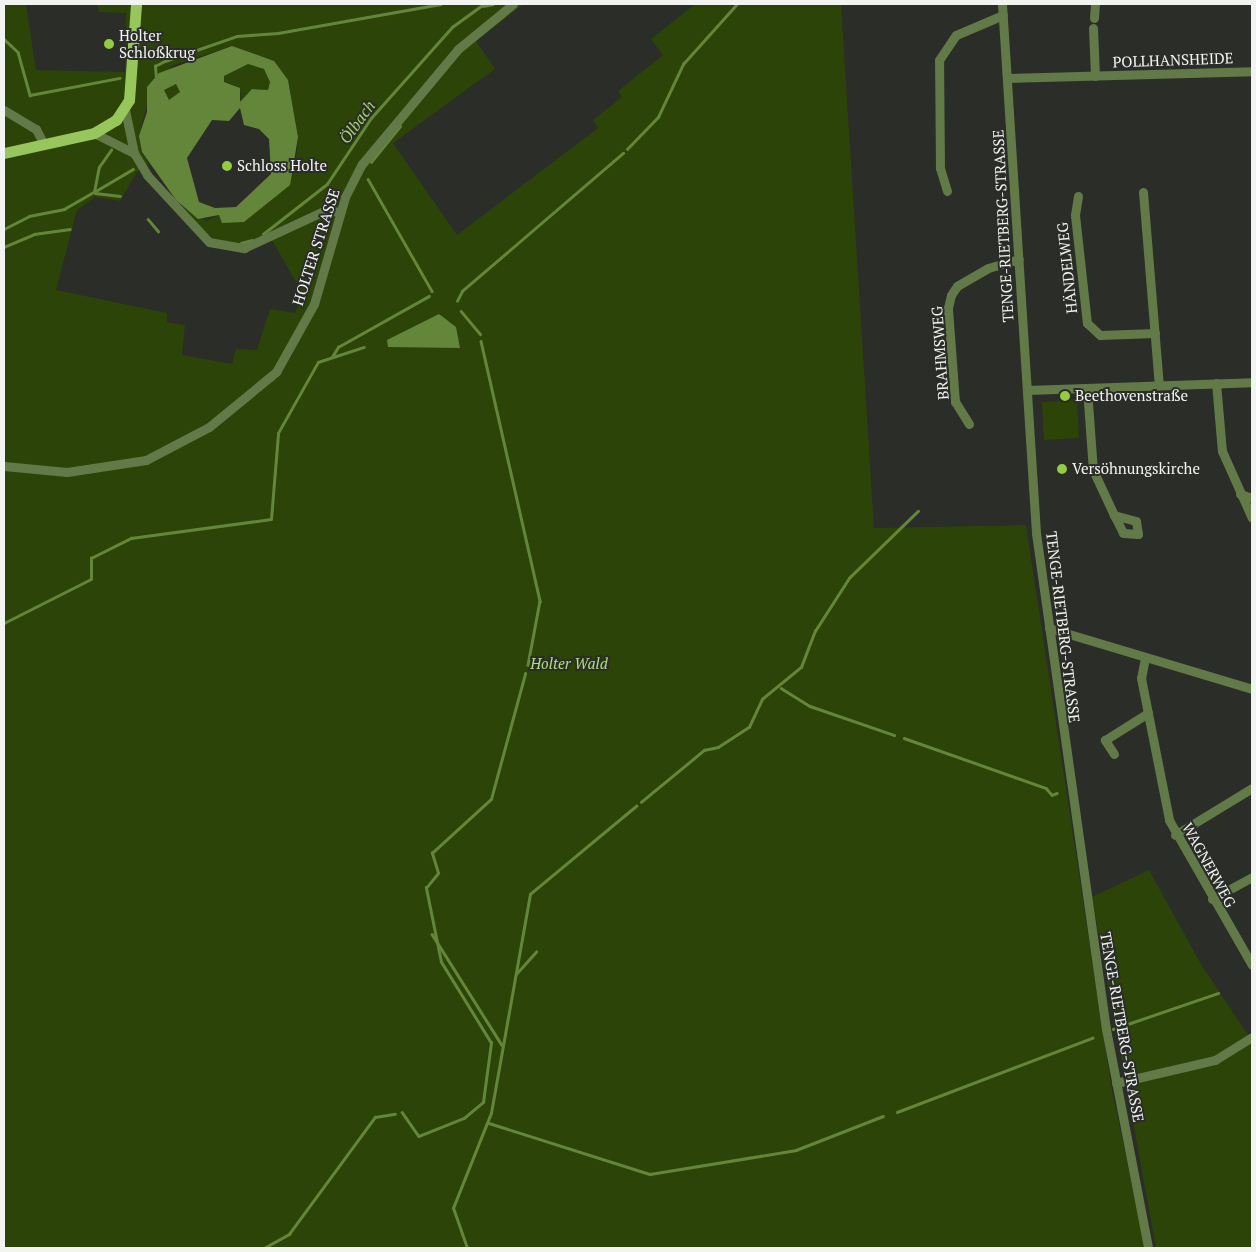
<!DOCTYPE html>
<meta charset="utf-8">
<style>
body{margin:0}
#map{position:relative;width:1256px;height:1252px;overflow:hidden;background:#2a2d28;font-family:"PT Serif",serif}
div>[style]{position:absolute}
.green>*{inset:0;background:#2c4408}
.round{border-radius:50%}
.water>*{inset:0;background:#64863a}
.stream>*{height:2.5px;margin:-1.25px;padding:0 1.25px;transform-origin:1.25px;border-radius:1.25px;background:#64863a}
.minor>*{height:9px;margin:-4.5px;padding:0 4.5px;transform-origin:4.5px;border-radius:4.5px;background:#627948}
.major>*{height:11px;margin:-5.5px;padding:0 5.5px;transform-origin:5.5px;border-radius:5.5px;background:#97c75c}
.dots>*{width:14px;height:14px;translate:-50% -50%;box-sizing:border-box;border:2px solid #2a2d28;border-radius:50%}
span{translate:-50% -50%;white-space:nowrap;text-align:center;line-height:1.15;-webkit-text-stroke:4px #2a2d28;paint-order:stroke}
.poi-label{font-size:15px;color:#f2f4f1}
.left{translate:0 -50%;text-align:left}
.street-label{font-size:15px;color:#f2f4f1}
.park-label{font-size:15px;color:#b0e078;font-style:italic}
.water-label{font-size:16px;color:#a2d16a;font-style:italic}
.frame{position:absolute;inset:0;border:5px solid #f2f4f1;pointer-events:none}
</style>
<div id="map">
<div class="green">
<div style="clip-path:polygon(evenodd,4px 4px,26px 4px,36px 70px,125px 72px,126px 13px,99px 12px,97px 4px,524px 4px,476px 41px,495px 69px,393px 143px,457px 235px,598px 128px,593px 120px,622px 97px,618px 91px,663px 55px,651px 39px,695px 4px,841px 4px,874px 528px,1026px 525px,1111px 1085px,1145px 1248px,4px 1248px,4px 4px,232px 46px,288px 80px,298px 137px,295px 170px,222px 223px,219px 215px,206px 221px,184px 207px,203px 232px,218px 242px,243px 245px,269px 235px,303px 294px,295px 313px,270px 309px,257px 350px,236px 349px,232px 364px,182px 355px,185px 325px,167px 322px,167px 313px,56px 290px,77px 210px,95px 197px,120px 201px,137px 172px,149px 164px,142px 152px,141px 127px,154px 80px,174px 65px,232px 46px)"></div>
<div style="clip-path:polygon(248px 64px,264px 69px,270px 82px,268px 90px,252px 89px,240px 103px,241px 93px,235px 85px,224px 82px,224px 76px)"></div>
<div class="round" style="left:164px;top:84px;width:16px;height:16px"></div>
<div style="clip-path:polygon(1077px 400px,1079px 438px,1044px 440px,1042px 402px)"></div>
<div style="clip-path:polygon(1149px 870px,1202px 966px,1252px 1041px,1252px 1248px,1156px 1248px,1092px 897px)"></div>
</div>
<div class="water">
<div style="clip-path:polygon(evenodd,232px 46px,274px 61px,288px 80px,298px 137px,290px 185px,244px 222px,222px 223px,219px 215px,198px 219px,176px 200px,142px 152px,139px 136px,147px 112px,147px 87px,159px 73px,232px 46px,248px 64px,264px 69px,270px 82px,268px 90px,252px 89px,240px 102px,240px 88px,224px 82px,224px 76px,248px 64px,232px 46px,176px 84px,180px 92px,169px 100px,164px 90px,176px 84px,232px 46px,240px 108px,244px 125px,259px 129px,269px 139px,271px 174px,236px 207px,215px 208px,199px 202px,187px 158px,212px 120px,229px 121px,240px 108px)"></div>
<div style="clip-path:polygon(439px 314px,456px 327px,460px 348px,388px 347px,387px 340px)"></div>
</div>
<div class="stream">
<div style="left:483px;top:6px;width:10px;rotate:-11deg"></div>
<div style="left:4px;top:39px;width:19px;rotate:43deg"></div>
<div style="left:18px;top:52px;width:45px;rotate:74.4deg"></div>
<div style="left:30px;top:95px;width:91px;rotate:-10.8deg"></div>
<div style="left:156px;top:78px;width:12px;rotate:-95deg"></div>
<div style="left:155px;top:66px;width:11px;rotate:-27deg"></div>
<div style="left:165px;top:61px;width:76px;rotate:-19.1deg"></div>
<div style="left:237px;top:36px;width:41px;rotate:-4.2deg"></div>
<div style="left:278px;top:33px;width:165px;rotate:-10.1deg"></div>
<div style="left:627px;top:149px;width:45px;rotate:-45.9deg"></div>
<div style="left:658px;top:117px;width:59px;rotate:-64.7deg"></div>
<div style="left:683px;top:64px;width:81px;rotate:-48deg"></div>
<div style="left:371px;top:162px;width:46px;rotate:-51.1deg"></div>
<div style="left:368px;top:179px;width:129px;rotate:60.3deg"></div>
<div style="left:94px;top:192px;width:45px;rotate:-30.5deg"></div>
<div style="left:95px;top:193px;width:25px;rotate:7deg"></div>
<div style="left:148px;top:219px;width:16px;rotate:50deg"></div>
<div style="left:4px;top:229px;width:28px;rotate:-27deg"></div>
<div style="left:29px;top:216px;width:36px;rotate:-11deg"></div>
<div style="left:64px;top:209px;width:34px;rotate:-30deg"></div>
<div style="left:94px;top:192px;width:25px;rotate:-79deg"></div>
<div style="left:99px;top:167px;width:21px;rotate:-55deg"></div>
<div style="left:263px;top:234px;width:81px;rotate:-38deg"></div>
<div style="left:327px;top:184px;width:79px;rotate:-56.3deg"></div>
<div style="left:371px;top:118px;width:122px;rotate:-48.3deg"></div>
<div style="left:452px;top:27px;width:39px;rotate:-36deg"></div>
<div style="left:241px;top:243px;width:11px;rotate:-15deg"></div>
<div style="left:4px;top:247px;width:33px;rotate:-23deg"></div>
<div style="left:34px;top:234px;width:36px;rotate:-8deg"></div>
<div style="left:457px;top:301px;width:11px;rotate:-63deg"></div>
<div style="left:462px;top:291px;width:212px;rotate:-40.6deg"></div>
<div style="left:461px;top:311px;width:30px;rotate:50deg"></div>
<div style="left:481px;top:341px;width:267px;rotate:77.2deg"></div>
<div style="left:540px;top:601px;width:65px;rotate:100.6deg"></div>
<div style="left:332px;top:357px;width:12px;rotate:-59deg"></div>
<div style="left:338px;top:347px;width:104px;rotate:-29.3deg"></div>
<div style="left:4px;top:623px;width:97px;rotate:-26.8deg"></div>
<div style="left:91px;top:579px;width:21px;rotate:-90deg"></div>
<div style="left:91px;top:558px;width:45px;rotate:-26.6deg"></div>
<div style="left:131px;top:538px;width:141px;rotate:-7.7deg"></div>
<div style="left:271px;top:519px;width:86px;rotate:-85.3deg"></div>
<div style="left:278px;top:433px;width:81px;rotate:-60.6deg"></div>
<div style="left:318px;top:362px;width:48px;rotate:-18.1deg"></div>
<div style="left:781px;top:688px;width:34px;rotate:32deg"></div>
<div style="left:810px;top:706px;width:89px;rotate:19deg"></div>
<div style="left:904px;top:738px;width:151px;rotate:19.4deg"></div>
<div style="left:1046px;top:788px;width:9px;rotate:49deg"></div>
<div style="left:1052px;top:795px;width:5px;rotate:-22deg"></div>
<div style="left:641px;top:802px;width:82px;rotate:-39.5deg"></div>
<div style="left:704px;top:750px;width:14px;rotate:-12deg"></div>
<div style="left:718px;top:747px;width:37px;rotate:-33deg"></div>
<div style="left:749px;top:727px;width:31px;rotate:-65deg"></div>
<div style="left:762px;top:699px;width:50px;rotate:-39.4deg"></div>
<div style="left:801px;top:667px;width:39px;rotate:-69deg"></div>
<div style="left:815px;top:631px;width:63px;rotate:-57.3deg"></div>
<div style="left:849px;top:578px;width:96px;rotate:-44.2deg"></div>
<div style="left:432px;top:934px;width:131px;rotate:57.8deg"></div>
<div style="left:516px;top:974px;width:30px;rotate:-48deg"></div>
<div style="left:1113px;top:1029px;width:111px;rotate:-18.9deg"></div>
<div style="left:402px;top:1112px;width:29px;rotate:55deg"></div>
<div style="left:419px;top:1136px;width:48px;rotate:-21.8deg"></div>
<div style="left:464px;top:1118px;width:25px;rotate:-40deg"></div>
<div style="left:483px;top:1102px;width:60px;rotate:-82.3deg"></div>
<div style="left:491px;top:1043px;width:95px;rotate:-121.7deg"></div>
<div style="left:441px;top:962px;width:76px;rotate:-101.5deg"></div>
<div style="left:426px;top:888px;width:19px;rotate:-51deg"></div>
<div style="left:438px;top:873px;width:21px;rotate:-107deg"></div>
<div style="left:432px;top:853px;width:80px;rotate:-42.5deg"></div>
<div style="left:491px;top:799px;width:130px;rotate:-74.8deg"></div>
<div style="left:897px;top:1112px;width:209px;rotate:-20.8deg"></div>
<div style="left:489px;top:1123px;width:169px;rotate:17.6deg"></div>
<div style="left:650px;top:1174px;width:148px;rotate:-9.3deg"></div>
<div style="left:796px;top:1150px;width:93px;rotate:-21.3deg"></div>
<div style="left:264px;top:1248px;width:29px;rotate:-29deg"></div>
<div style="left:289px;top:1234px;width:145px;rotate:-53.7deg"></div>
<div style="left:375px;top:1117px;width:20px;rotate:-9deg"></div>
<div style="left:467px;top:1248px;width:42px;rotate:-109.3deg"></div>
<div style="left:453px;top:1208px;width:102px;rotate:-68.2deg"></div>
<div style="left:491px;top:1113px;width:222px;rotate:-79.9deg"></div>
<div style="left:530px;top:894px;width:138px;rotate:-39.7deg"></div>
</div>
<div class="minor">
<div style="left:1002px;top:4px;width:530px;rotate:86.32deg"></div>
<div style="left:1036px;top:533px;width:501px;rotate:81.97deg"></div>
<div style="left:1106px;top:1029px;width:223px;rotate:79.1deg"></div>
<div style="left:1094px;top:18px;width:14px;rotate:-86deg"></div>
<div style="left:1093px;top:28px;width:48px;rotate:87.6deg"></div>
<div style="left:1008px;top:78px;width:244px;rotate:-1.6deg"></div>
<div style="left:4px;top:110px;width:37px;rotate:31deg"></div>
<div style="left:36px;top:129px;width:13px;rotate:63deg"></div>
<div style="left:125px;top:110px;width:44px;rotate:78.2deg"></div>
<div style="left:134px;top:153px;width:26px;rotate:59deg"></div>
<div style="left:147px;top:175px;width:91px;rotate:47.2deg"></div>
<div style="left:209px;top:242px;width:36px;rotate:10deg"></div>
<div style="left:244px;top:248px;width:93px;rotate:-24.9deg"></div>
<div style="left:328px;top:209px;width:13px;rotate:18deg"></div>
<div style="left:94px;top:133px;width:45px;rotate:26.6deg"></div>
<div style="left:947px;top:191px;width:24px;rotate:-107deg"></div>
<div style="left:940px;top:168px;width:108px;rotate:-90.5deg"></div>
<div style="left:939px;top:60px;width:30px;rotate:-56deg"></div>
<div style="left:956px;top:35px;width:51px;rotate:-23.1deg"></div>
<div style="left:1143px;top:192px;width:194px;rotate:85.3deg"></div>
<div style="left:1078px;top:196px;width:19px;rotate:99deg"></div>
<div style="left:1075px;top:215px;width:109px;rotate:83.7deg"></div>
<div style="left:1087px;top:323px;width:18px;rotate:43deg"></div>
<div style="left:1100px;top:335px;width:55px;rotate:-2.1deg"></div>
<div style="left:1216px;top:383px;width:68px;rotate:85deg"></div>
<div style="left:1222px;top:451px;width:73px;rotate:65.9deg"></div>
<div style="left:1087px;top:389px;width:81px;rotate:85.8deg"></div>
<div style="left:1093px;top:470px;width:50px;rotate:65deg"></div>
<div style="left:1114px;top:515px;width:20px;rotate:63deg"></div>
<div style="left:1123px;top:533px;width:15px;rotate:4deg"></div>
<div style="left:1138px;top:534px;width:13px;rotate:-99deg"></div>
<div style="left:1136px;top:521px;width:23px;rotate:-165deg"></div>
<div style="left:1027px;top:390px;width:225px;rotate:-2deg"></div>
<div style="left:969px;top:424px;width:26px;rotate:-122deg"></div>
<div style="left:955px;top:402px;width:94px;rotate:-94.3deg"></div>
<div style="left:948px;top:308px;width:13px;rotate:-77deg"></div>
<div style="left:951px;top:295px;width:11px;rotate:-56deg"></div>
<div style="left:957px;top:286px;width:36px;rotate:-30deg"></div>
<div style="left:988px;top:268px;width:32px;rotate:-16deg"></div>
<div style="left:4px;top:466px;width:63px;rotate:5.4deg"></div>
<div style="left:67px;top:472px;width:80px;rotate:-8.6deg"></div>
<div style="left:146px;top:460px;width:71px;rotate:-27.6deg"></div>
<div style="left:209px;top:427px;width:87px;rotate:-39.4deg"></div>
<div style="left:276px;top:372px;width:78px;rotate:-60.8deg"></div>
<div style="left:314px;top:304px;width:111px;rotate:-73.8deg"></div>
<div style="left:345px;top:197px;width:37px;rotate:-63deg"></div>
<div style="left:362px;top:164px;width:150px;rotate:-50.1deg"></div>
<div style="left:458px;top:49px;width:71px;rotate:-39.3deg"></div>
<div style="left:1240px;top:494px;width:13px;rotate:18deg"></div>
<div style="left:1049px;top:628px;width:212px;rotate:16.7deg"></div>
<div style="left:1145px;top:658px;width:20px;rotate:101deg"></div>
<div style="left:1141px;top:678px;width:145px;rotate:78.8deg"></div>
<div style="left:1169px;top:820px;width:167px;rotate:60.2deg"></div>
<div style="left:1114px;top:754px;width:17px;rotate:-123deg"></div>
<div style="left:1105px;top:740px;width:51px;rotate:-32.1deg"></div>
<div style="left:1175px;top:835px;width:90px;rotate:-31.4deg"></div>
<div style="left:1212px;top:899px;width:46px;rotate:-28.8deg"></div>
<div style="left:1116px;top:1083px;width:102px;rotate:-13.1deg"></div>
<div style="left:1215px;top:1060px;width:44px;rotate:-31.9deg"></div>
</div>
<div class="major">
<div style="left:4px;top:153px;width:92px;rotate:-12.5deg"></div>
<div style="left:94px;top:133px;width:26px;rotate:-31deg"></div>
<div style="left:116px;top:120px;width:24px;rotate:-57deg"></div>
<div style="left:129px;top:100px;width:96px;rotate:-85.8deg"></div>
</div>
<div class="dots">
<div style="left:109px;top:44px;background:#92cd3f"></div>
<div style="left:227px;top:166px;background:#92cd3f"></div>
<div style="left:1065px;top:396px;background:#92cd3f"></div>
<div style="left:1062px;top:469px;background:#92cd3f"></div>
</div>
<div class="poi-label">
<span class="left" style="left:119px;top:44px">Holter<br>Schloßkrug</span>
<span class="left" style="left:237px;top:166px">Schloss Holte</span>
<span class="left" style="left:1075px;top:396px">Beethovenstraße</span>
<span class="left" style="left:1072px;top:469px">Versöhnungskirche</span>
</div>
<div class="street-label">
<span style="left:1173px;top:60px;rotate:-2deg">POLLHANSHEIDE</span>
<span style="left:1003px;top:226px;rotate:-93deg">TENGE-RIETBERG-STRASSE</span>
<span style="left:316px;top:247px;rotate:-72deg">HOLTER STRASSE</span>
<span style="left:1067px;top:268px;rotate:-96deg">HÄNDELWEG</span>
<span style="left:940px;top:353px;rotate:-94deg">BRAHMSWEG</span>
<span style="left:1063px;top:627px;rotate:83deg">TENGE-RIETBERG-STRASSE</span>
<span style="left:1209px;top:865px;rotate:61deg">WAGNERWEG</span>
<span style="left:1122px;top:1027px;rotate:80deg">TENGE-RIETBERG-STRASSE</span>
</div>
<div class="park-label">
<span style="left:569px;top:664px">Holter Wald</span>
</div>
<div class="water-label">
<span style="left:357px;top:122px;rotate:-54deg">Ölbach</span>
</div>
<div class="frame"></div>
</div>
